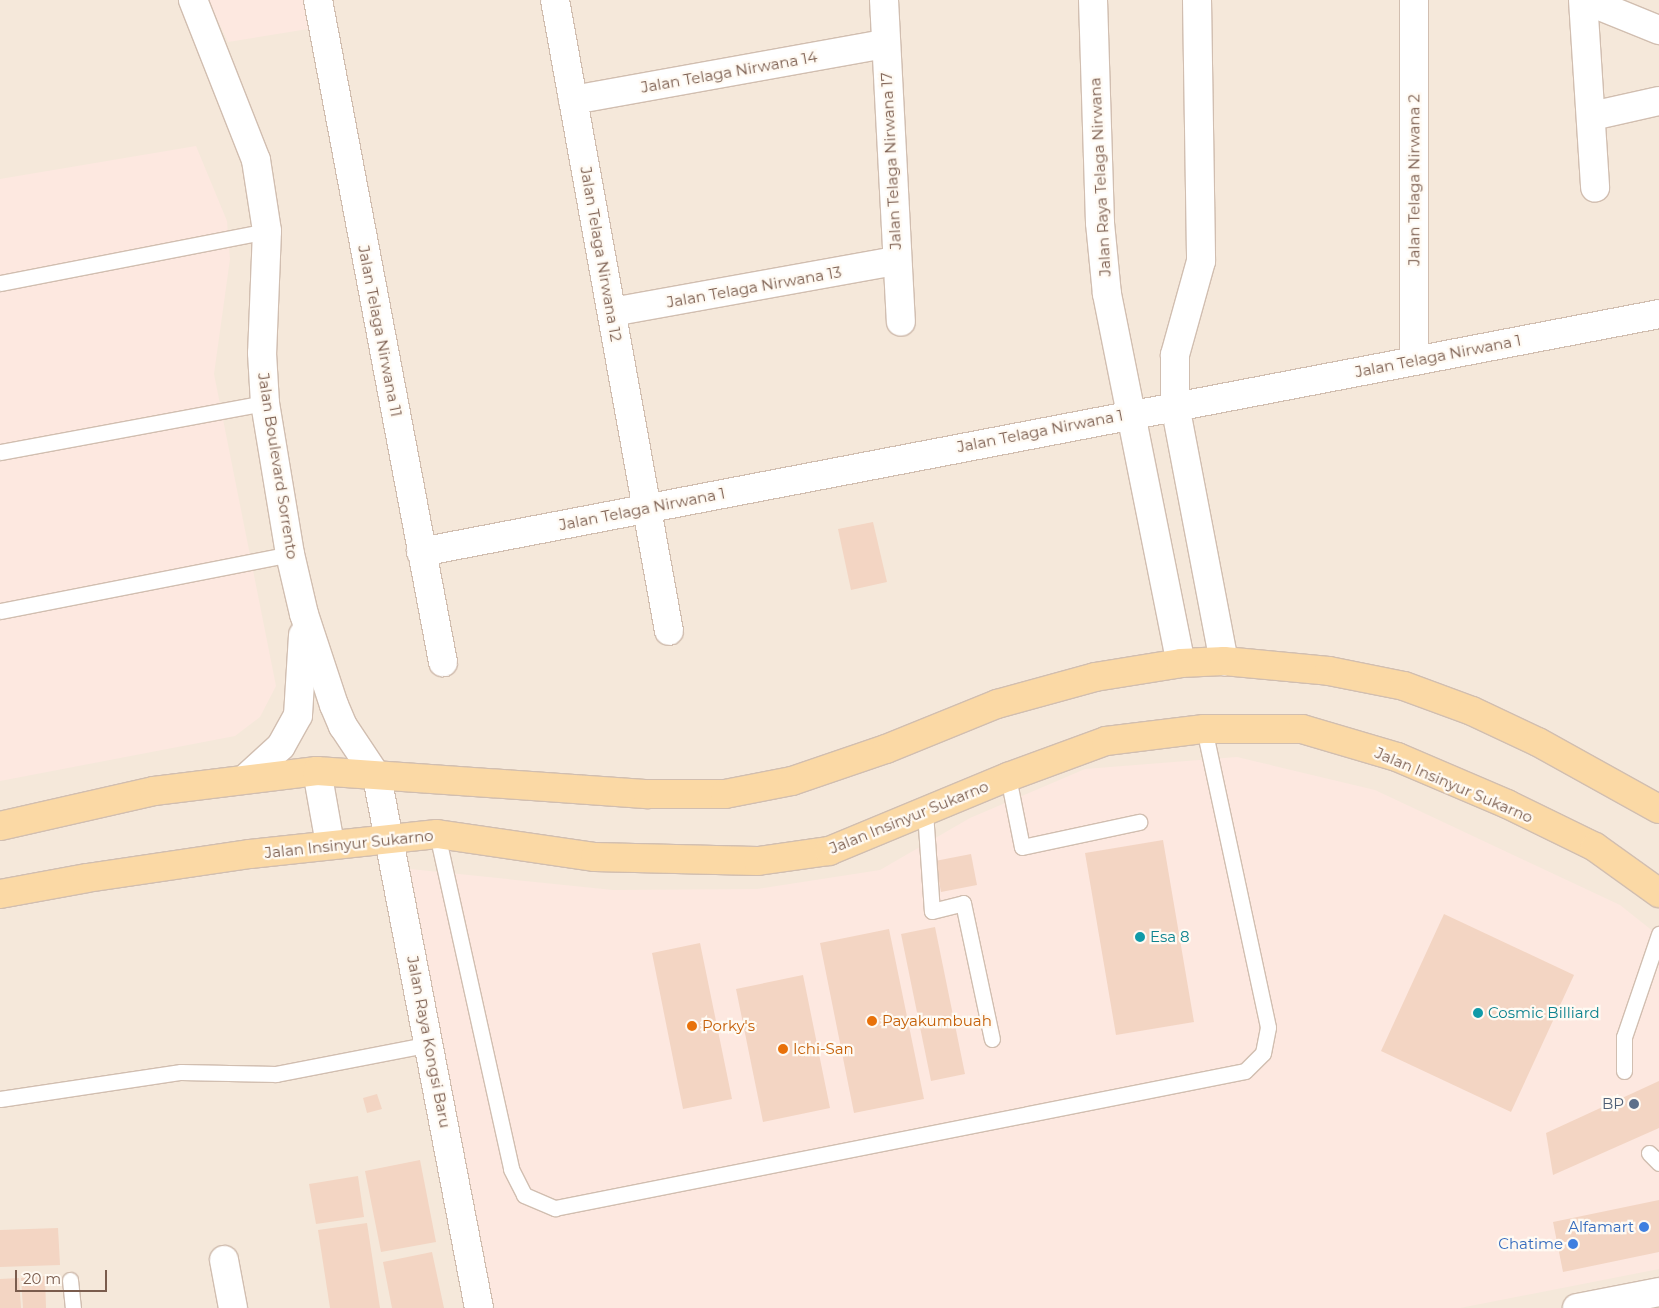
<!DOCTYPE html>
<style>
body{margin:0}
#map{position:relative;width:1659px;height:1308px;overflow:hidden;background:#fdf6ec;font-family:Montserrat,sans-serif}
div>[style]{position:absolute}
.residential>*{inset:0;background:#f5e8da}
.commercial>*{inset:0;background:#fde8e0}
.building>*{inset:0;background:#f3d5c3}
.roads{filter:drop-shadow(1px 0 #d1beb0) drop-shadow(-1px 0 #d1beb0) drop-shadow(0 1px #d1beb0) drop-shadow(0 -1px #d1beb0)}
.service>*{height:15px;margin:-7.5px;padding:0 7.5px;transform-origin:7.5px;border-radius:7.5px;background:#fff}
.minor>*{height:28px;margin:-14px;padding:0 14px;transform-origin:14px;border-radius:14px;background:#fff}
.primary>*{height:28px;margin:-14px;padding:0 14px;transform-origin:14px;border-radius:14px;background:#fbd9a5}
.dots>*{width:14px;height:14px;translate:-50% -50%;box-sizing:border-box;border:2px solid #fffaf3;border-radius:50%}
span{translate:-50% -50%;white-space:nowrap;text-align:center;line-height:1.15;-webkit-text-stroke:4.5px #fffaf3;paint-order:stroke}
.street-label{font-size:15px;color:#7a5c4d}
.culture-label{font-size:15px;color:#0d838f}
.left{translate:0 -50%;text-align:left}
.food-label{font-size:15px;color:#c56008}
.service-label{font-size:15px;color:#4e5e75}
.right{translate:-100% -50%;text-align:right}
.shop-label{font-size:15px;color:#366cbe}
.scale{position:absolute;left:15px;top:1270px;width:92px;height:22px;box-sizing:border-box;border:2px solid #7a5c4d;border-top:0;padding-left:6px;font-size:15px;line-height:18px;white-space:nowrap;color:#7a5c4d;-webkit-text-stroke:4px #fffaf3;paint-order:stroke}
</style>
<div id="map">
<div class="residential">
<div style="clip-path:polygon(0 0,1659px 0,1659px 1308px,0 1308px)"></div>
</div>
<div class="commercial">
<div style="clip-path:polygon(208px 0,309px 0,314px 28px,228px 42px)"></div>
<div style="clip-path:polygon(196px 146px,227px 221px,230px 259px,214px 374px,276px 686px,260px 717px,235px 736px,0 781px,0 179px)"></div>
<div style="clip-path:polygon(1237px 757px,1375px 790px,1620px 905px,1659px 936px,1659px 1269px,1460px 1308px,493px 1308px,410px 869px,613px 890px,757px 889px,880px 870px,970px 818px,1085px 769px)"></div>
</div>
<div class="building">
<div style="clip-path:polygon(873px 522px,887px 582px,851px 590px,838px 529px)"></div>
<div style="clip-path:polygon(1163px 840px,1194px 1022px,1116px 1035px,1085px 853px)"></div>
<div style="clip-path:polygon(971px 854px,977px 885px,941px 892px,935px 861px)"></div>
<div style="clip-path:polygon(1444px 914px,1574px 975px,1511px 1112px,1381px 1051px)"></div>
<div style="clip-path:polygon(935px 927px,965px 1074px,931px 1081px,901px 934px)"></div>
<div style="clip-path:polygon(889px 929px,924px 1099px,854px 1113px,820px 943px)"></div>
<div style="clip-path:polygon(700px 943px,732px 1099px,683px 1109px,652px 953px)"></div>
<div style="clip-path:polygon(803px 975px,830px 1108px,763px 1122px,736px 989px)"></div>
<div style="clip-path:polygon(1659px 1081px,1659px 1128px,1553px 1175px,1546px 1133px)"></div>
<div style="clip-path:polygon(377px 1094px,382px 1109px,367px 1113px,363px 1098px)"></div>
<div style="clip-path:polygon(420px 1160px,436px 1242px,381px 1252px,365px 1171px)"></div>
<div style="clip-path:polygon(358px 1176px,364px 1217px,316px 1224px,309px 1184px)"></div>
<div style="clip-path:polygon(1659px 1200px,1659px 1252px,1563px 1272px,1553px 1222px)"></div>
<div style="clip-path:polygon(367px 1223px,380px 1308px,330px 1308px,318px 1230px)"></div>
<div style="clip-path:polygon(58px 1228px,60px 1265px,0 1267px,0 1230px)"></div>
<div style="clip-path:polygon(432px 1252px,444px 1308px,392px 1308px,383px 1262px)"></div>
<div style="clip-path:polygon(45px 1276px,46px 1308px,23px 1308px,21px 1278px)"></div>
<div style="clip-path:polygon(19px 1278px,21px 1308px,0 1308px,0 1279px)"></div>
</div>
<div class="roads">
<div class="service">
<div style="left:0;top:283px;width:272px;rotate:-11deg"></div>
<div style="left:0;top:452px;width:269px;rotate:-10.5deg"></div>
<div style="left:0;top:611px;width:296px;rotate:-11.1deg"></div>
<div style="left:1008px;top:777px;width:71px;rotate:78.7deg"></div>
<div style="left:1022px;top:847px;width:120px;rotate:-12.1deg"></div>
<div style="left:925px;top:812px;width:99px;rotate:86deg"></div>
<div style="left:932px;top:911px;width:32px;rotate:-14deg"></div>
<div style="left:963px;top:903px;width:139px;rotate:78deg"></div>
<div style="left:437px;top:834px;width:343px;rotate:77.5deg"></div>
<div style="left:511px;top:1169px;width:29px;rotate:63deg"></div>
<div style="left:524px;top:1195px;width:34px;rotate:23deg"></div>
<div style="left:555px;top:1208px;width:703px;rotate:-11.23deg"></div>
<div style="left:1245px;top:1071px;width:25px;rotate:-45deg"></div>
<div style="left:1263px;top:1053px;width:26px;rotate:-79deg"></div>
<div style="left:1268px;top:1027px;width:305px;rotate:-102.1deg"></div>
<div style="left:1624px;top:1071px;width:34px;rotate:-90deg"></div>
<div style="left:1624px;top:1037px;width:109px;rotate:-71.2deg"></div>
<div style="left:0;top:1099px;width:183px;rotate:-8.5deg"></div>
<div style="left:181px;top:1072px;width:95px;rotate:1.2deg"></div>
<div style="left:276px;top:1074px;width:157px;rotate:-11deg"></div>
<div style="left:1649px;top:1153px;width:14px;rotate:45deg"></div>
<div style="left:70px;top:1280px;width:28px;rotate:84deg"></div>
</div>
<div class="minor">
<div style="left:193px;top:0;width:172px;rotate:68.5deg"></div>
<div style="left:256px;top:160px;width:72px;rotate:81.2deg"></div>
<div style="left:267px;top:231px;width:122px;rotate:92.3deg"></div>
<div style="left:262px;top:353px;width:50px;rotate:86.6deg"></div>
<div style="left:265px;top:403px;width:153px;rotate:80.6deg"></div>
<div style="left:290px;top:554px;width:62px;rotate:76.9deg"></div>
<div style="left:304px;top:614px;width:96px;rotate:71.8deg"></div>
<div style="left:334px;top:705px;width:23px;rotate:67deg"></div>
<div style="left:343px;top:726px;width:61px;rotate:56.3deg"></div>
<div style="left:377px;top:777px;width:541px;rotate:79.13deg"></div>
<div style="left:318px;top:0;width:674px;rotate:79.31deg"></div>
<div style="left:555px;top:0;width:641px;rotate:79.76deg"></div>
<div style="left:884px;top:0;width:322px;rotate:87deg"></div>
<div style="left:1093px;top:0;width:223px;rotate:88.2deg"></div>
<div style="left:1100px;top:223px;width:71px;rotate:84.4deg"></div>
<div style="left:1107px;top:294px;width:376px;rotate:78.7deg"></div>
<div style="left:1197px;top:0;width:261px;rotate:89.1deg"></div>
<div style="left:1201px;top:261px;width:98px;rotate:105.5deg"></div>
<div style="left:1175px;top:355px;width:50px;rotate:90deg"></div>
<div style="left:1175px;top:405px;width:261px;rotate:79.2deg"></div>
<div style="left:1583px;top:0;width:188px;rotate:86.3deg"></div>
<div style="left:1585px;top:0;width:80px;rotate:22.1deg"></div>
<div style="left:573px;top:100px;width:317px;rotate:-10.2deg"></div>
<div style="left:1592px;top:116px;width:69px;rotate:-12.6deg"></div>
<div style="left:612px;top:312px;width:289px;rotate:-10.2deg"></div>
<div style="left:1414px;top:360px;width:360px;rotate:-90deg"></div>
<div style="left:421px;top:552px;width:1261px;rotate:-10.88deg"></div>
<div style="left:317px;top:771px;width:74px;rotate:79.9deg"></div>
<div style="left:246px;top:778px;width:47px;rotate:-42.4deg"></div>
<div style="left:281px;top:746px;width:35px;rotate:-61deg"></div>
<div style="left:298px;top:715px;width:80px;rotate:-86.4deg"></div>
<div style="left:224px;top:1260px;width:49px;rotate:79.4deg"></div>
<div style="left:1577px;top:1308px;width:84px;rotate:-11deg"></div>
</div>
<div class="primary">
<div style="left:0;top:826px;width:158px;rotate:-12.8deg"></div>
<div style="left:154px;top:791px;width:164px;rotate:-7deg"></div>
<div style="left:317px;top:771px;width:332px;rotate:4deg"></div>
<div style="left:648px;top:794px;width:77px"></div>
<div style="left:725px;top:794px;width:68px;rotate:-11deg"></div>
<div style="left:792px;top:781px;width:99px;rotate:-18.8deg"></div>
<div style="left:886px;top:749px;width:120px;rotate:-22.1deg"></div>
<div style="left:997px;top:704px;width:102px;rotate:-15.4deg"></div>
<div style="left:1095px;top:677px;width:87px;rotate:-9.2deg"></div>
<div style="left:1181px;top:663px;width:43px;rotate:-2.7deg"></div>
<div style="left:1224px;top:661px;width:105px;rotate:5.4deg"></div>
<div style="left:1329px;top:671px;width:76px;rotate:11.3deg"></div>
<div style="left:1404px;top:686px;width:72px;rotate:20.2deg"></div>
<div style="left:1472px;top:711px;width:73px;rotate:25.2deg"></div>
<div style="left:1538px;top:742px;width:138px;rotate:29deg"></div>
<div style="left:0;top:894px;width:88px;rotate:-10.4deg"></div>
<div style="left:87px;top:878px;width:165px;rotate:-8.4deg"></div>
<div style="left:250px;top:854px;width:188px;rotate:-6.1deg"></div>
<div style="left:437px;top:834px;width:160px;rotate:8.3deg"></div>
<div style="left:595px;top:857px;width:163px;rotate:1.4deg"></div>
<div style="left:758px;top:861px;width:72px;rotate:-8deg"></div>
<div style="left:829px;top:851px;width:194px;rotate:-22.5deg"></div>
<div style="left:1008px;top:777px;width:104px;rotate:-20.2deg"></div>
<div style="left:1106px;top:741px;width:99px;rotate:-7deg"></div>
<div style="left:1204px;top:729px;width:98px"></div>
<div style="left:1302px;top:729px;width:99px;rotate:16.4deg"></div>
<div style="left:1397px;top:757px;width:120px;rotate:23.1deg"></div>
<div style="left:1507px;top:804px;width:98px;rotate:26deg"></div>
<div style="left:1595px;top:847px;width:79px;rotate:35.7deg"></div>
</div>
</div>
<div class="dots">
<div style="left:1140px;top:937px;background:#0f9aa8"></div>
<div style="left:1478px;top:1013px;background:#0f9aa8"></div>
<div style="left:872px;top:1021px;background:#e8710a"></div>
<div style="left:692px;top:1026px;background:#e8710a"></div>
<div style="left:783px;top:1049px;background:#e8710a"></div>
<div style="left:1634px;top:1104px;background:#5c6f8a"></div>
<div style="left:1644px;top:1227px;background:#3f7fe0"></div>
<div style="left:1573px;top:1244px;background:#3f7fe0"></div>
</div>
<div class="street-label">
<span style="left:729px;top:72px;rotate:-10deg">Jalan Telaga Nirwana 14</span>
<span style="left:891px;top:161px;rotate:-93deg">Jalan Telaga Nirwana 17</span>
<span style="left:1100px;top:177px;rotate:-93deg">Jalan Raya Telaga Nirwana</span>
<span style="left:1414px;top:180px;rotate:-90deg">Jalan Telaga Nirwana 2</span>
<span style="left:601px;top:254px;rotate:80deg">Jalan Telaga Nirwana 12</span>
<span style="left:754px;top:287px;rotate:-10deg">Jalan Telaga Nirwana 13</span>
<span style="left:380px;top:331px;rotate:79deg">Jalan Telaga Nirwana 11</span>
<span style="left:1438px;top:356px;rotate:-11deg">Jalan Telaga Nirwana 1</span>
<span style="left:1040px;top:431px;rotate:-11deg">Jalan Telaga Nirwana 1</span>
<span style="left:278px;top:466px;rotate:81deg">Jalan Boulevard Sorrento</span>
<span style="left:642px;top:509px;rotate:-11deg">Jalan Telaga Nirwana 1</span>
<span style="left:1454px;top:785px;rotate:23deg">Jalan Insinyur Sukarno</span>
<span style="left:909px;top:817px;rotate:-22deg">Jalan Insinyur Sukarno</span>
<span style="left:349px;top:844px;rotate:-6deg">Jalan Insinyur Sukarno</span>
<span style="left:429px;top:1042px;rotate:79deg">Jalan Raya Kongsi Baru</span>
</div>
<div class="culture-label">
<span class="left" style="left:1150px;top:937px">Esa 8</span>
<span class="left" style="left:1488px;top:1013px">Cosmic Billiard</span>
</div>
<div class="food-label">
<span class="left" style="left:882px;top:1021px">Payakumbuah</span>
<span class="left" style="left:702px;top:1026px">Porky's</span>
<span class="left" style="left:793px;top:1049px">Ichi-San</span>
</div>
<div class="service-label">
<span class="right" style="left:1624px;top:1104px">BP</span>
</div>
<div class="shop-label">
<span class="right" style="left:1634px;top:1227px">Alfamart</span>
<span class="right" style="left:1563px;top:1244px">Chatime</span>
</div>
<div class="scale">20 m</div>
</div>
